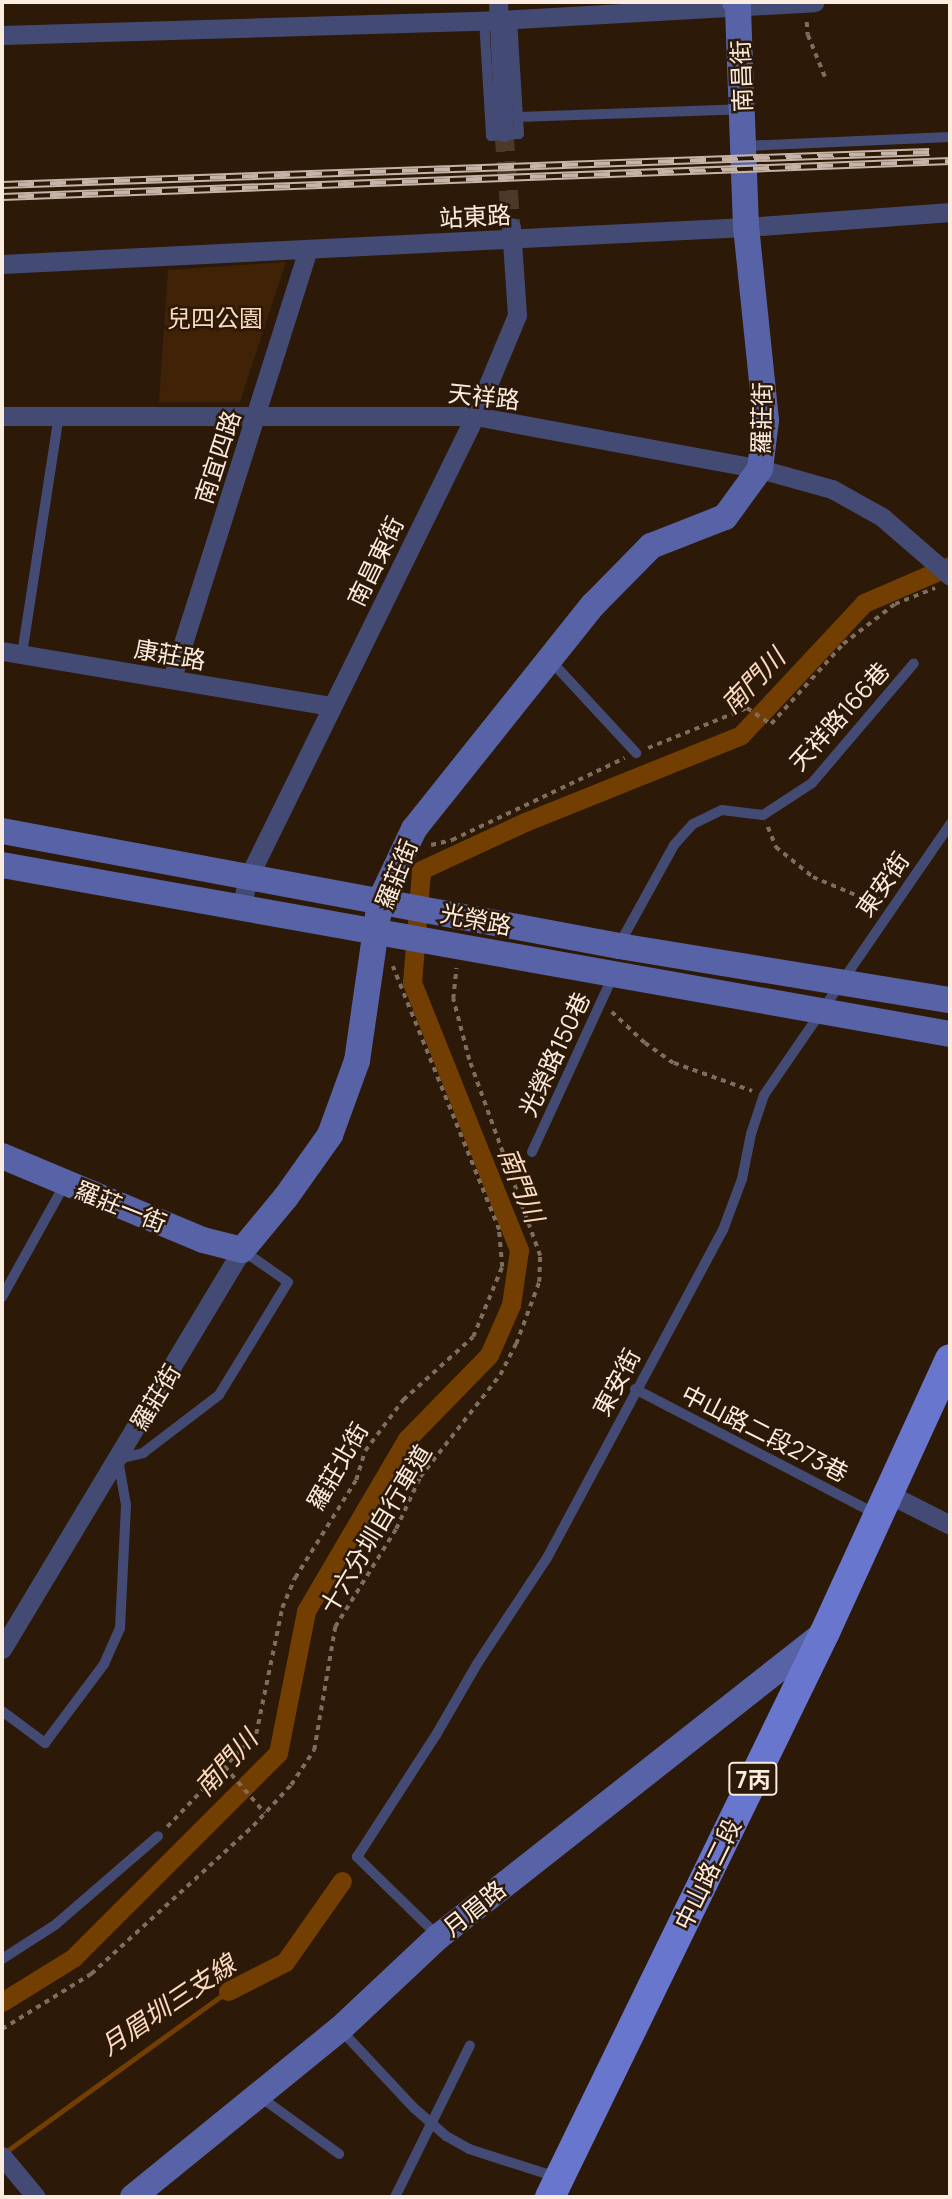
<!DOCTYPE html>
<meta charset="utf-8">
<style>
body{margin:0}
#map{position:relative;width:952px;height:2199px;overflow:hidden;background:#2d1907;font-family:Manrope,"Noto Sans TC",sans-serif}
div>[style]{position:absolute}
.green>*{inset:0;background:#402307}
.stream>*{height:5px;margin:-2.5px;padding:0 2.5px;transform-origin:2.5px;border-radius:2.5px;background:#733e02}
.canal>*{height:19px;margin:-9.5px;padding:0 9.5px;transform-origin:9.5px;border-radius:9.5px;background:#733e02}
.street-tunnel>*{height:19px;margin-top:-9.5px;transform-origin:0;background:repeating-linear-gradient(90deg,#4c3928 0 19px,transparent 0 29px)}
.path>*{height:3.5px;margin-top:-1.75px;transform-origin:0;background:repeating-linear-gradient(90deg,#7f6d5d 0 5px,transparent 0 10px)}
.lane>*{height:10px;margin:-5px;padding:0 5px;transform-origin:5px;border-radius:5px;background:#434b75}
.street>*{height:19px;margin:-9.5px;padding:0 9.5px;transform-origin:9.5px;border-radius:9.5px;background:#434b75}
.secondary>*{height:26px;margin:-13px;padding:0 13px;transform-origin:13px;border-radius:13px;background:#5863a7}
.primary>*{height:30px;margin:-15px;padding:0 15px;transform-origin:15px;border-radius:15px;background:#6876ce}
.rail>*{height:8px;margin-top:-4px;transform-origin:0;background:repeating-linear-gradient(90deg,#2d1907 0 16px,#c5b4a7 0 32px);box-sizing:border-box;border-block:2px solid #c5b4a7}
span{translate:-50% -50%;white-space:nowrap;text-align:center;line-height:1.15;-webkit-text-stroke:5px #2d1907;paint-order:stroke}
.shield-label span{padding:2px 5px;background:#2d1907;border:2px solid;border-radius:5px;-webkit-text-stroke-width:0}
.shield-label{font-size:23px;color:#fbece0;font-weight:700}
.street-label{font-size:24px;color:#fbece0}
.park-label{font-size:24px;color:#fad9bf}
.water-label{font-size:26px;color:#fcdac0;font-style:italic}
.frame{position:absolute;inset:0;border:4px solid #fbece0;pointer-events:none}
</style>
<div id="map">
<div class="green">
<div style="clip-path:polygon(286px 262px,240px 402px,159px 402px,168px 270px)"></div>
</div>
<div class="stream">
<div style="left:4px;top:2153px;width:276px;rotate:-35.9deg"></div>
</div>
<div class="canal">
<div style="left:228px;top:1991px;width:64px;rotate:-27deg"></div>
<div style="left:285px;top:1962px;width:99px;rotate:-54.9deg"></div>
<div style="left:2px;top:2002px;width:84px;rotate:-31.8deg"></div>
<div style="left:73px;top:1958px;width:290px;rotate:-45deg"></div>
<div style="left:278px;top:1753px;width:145px;rotate:-78.8deg"></div>
<div style="left:306px;top:1611px;width:199px;rotate:-59.6deg"></div>
<div style="left:407px;top:1439px;width:117px;rotate:-45.7deg"></div>
<div style="left:489px;top:1355px;width:55px;rotate:-66.3deg"></div>
<div style="left:511px;top:1305px;width:56px;rotate:-81.7deg"></div>
<div style="left:519px;top:1250px;width:288px;rotate:-111.8deg"></div>
<div style="left:412px;top:983px;width:113px;rotate:-85.4deg"></div>
<div style="left:421px;top:870px;width:115px;rotate:-24.8deg"></div>
<div style="left:525px;top:822px;width:233px;rotate:-21.9deg"></div>
<div style="left:741px;top:735px;width:180px;rotate:-47deg"></div>
<div style="left:864px;top:603px;width:94px;rotate:-23.3deg"></div>
</div>
<div class="street-tunnel">
<div style="left:504px;top:132px;width:95px;rotate:85.8deg"></div>
</div>
<div class="path">
<div style="left:807px;top:22px;width:13px;rotate:86deg"></div>
<div style="left:808px;top:35px;width:48px;rotate:67.8deg"></div>
<div style="left:648px;top:748px;width:107px;rotate:-22deg"></div>
<div style="left:747px;top:708px;width:29px;rotate:34deg"></div>
<div style="left:771px;top:724px;width:108px;rotate:-48deg"></div>
<div style="left:843px;top:644px;width:66px;rotate:-37.6deg"></div>
<div style="left:895px;top:604px;width:43px;rotate:-21.8deg"></div>
<div style="left:768px;top:827px;width:22px;rotate:68deg"></div>
<div style="left:776px;top:847px;width:48px;rotate:39deg"></div>
<div style="left:813px;top:877px;width:56px;rotate:22.9deg"></div>
<div style="left:865px;top:899px;width:17px"></div>
<div style="left:431px;top:845px;width:22px;rotate:-13deg"></div>
<div style="left:452px;top:840px;width:191px;rotate:-25.4deg"></div>
<div style="left:612px;top:1012px;width:45px;rotate:43.2deg"></div>
<div style="left:645px;top:1043px;width:35px;rotate:35deg"></div>
<div style="left:674px;top:1063px;width:83px;rotate:19.7deg"></div>
<div style="left:225px;top:1767px;width:61px;rotate:49deg"></div>
<div style="left:167px;top:1827px;width:129px;rotate:-46.3deg"></div>
<div style="left:256px;top:1734px;width:129px;rotate:-78.3deg"></div>
<div style="left:282px;top:1608px;width:33px;rotate:-67deg"></div>
<div style="left:295px;top:1578px;width:115px;rotate:-58.1deg"></div>
<div style="left:356px;top:1480px;width:30px;rotate:-73deg"></div>
<div style="left:365px;top:1451px;width:64px;rotate:-53.3deg"></div>
<div style="left:403px;top:1400px;width:94px;rotate:-42deg"></div>
<div style="left:473px;top:1337px;width:76px;rotate:-67.5deg"></div>
<div style="left:502px;top:1267px;width:37px;rotate:-95deg"></div>
<div style="left:499px;top:1230px;width:284px;rotate:-112deg"></div>
<div style="left:2px;top:2029px;width:105px;rotate:-31.7deg"></div>
<div style="left:91px;top:1974px;width:219px;rotate:-42.4deg"></div>
<div style="left:253px;top:1826px;width:56px;rotate:-47.2deg"></div>
<div style="left:291px;top:1785px;width:42px;rotate:-56.7deg"></div>
<div style="left:314px;top:1750px;width:125px;rotate:-80.3deg"></div>
<div style="left:335px;top:1627px;width:115px;rotate:-58.1deg"></div>
<div style="left:396px;top:1529px;width:57px;rotate:-65.2deg"></div>
<div style="left:420px;top:1477px;width:130px;rotate:-51.9deg"></div>
<div style="left:500px;top:1375px;width:35px;rotate:-63deg"></div>
<div style="left:516px;top:1344px;width:66px;rotate:-69.6deg"></div>
<div style="left:539px;top:1282px;width:26px;rotate:-88deg"></div>
<div style="left:540px;top:1256px;width:208px;rotate:-109.9deg"></div>
<div style="left:469px;top:1060px;width:63px;rotate:-104.7deg"></div>
<div style="left:453px;top:999px;width:31px;rotate:-84deg"></div>
</div>
<div class="lane">
<div style="left:484px;top:20px;width:116px;rotate:86.5deg"></div>
<div style="left:491px;top:136px;width:28px;rotate:-4deg"></div>
<div style="left:519px;top:134px;width:115px;rotate:-93.5deg"></div>
<div style="left:518px;top:117px;width:224px;rotate:-2deg"></div>
<div style="left:744px;top:146px;width:206px;rotate:-2.5deg"></div>
<div style="left:22px;top:654px;width:241px;rotate:-81.2deg"></div>
<div style="left:550px;top:660px;width:127px;rotate:47.2deg"></div>
<div style="left:620px;top:943px;width:112px;rotate:-61.1deg"></div>
<div style="left:674px;top:845px;width:28px;rotate:-48deg"></div>
<div style="left:693px;top:824px;width:32px;rotate:-26deg"></div>
<div style="left:722px;top:810px;width:41px;rotate:7deg"></div>
<div style="left:763px;top:815px;width:59px;rotate:-33.1deg"></div>
<div style="left:812px;top:783px;width:157px;rotate:-49.6deg"></div>
<div style="left:532px;top:1152px;width:196px;rotate:-65.3deg"></div>
<div style="left:2px;top:1297px;width:129px;rotate:-60.9deg"></div>
<div style="left:635px;top:1389px;width:271px;rotate:27.4deg"></div>
<div style="left:2px;top:1711px;width:54px;rotate:36.7deg"></div>
<div style="left:45px;top:1743px;width:99px;rotate:-53.2deg"></div>
<div style="left:104px;top:1664px;width:39px;rotate:-66deg"></div>
<div style="left:120px;top:1628px;width:123px;rotate:-87.2deg"></div>
<div style="left:126px;top:1505px;width:47px;rotate:-99.9deg"></div>
<div style="left:118px;top:1459px;width:26px;rotate:-13deg"></div>
<div style="left:143px;top:1453px;width:96px;rotate:-37.3deg"></div>
<div style="left:219px;top:1395px;width:132px;rotate:-58.6deg"></div>
<div style="left:288px;top:1282px;width:56px;rotate:-145.2deg"></div>
<div style="left:437px;top:1935px;width:112px;rotate:-135.7deg"></div>
<div style="left:357px;top:1857px;width:145px;rotate:-57.1deg"></div>
<div style="left:436px;top:1735px;width:82px;rotate:-60deg"></div>
<div style="left:477px;top:1664px;width:127px;rotate:-56.6deg"></div>
<div style="left:547px;top:1558px;width:372px;rotate:-61.8deg"></div>
<div style="left:723px;top:1230px;width:54px;rotate:-69.6deg"></div>
<div style="left:742px;top:1179px;width:46px;rotate:-78.7deg"></div>
<div style="left:751px;top:1134px;width:41px;rotate:-71.6deg"></div>
<div style="left:764px;top:1095px;width:329px;rotate:-55.5deg"></div>
<div style="left:2px;top:1959px;width:63px;rotate:-32.7deg"></div>
<div style="left:55px;top:1925px;width:136px;rotate:-40.8deg"></div>
<div style="left:340px;top:2029px;width:108px;rotate:46.9deg"></div>
<div style="left:414px;top:2108px;width:43px;rotate:41.2deg"></div>
<div style="left:446px;top:2136px;width:26px;rotate:29deg"></div>
<div style="left:469px;top:2149px;width:91px;rotate:17.8deg"></div>
<div style="left:259px;top:2096px;width:99px;rotate:35.9deg"></div>
<div style="left:395px;top:2197px;width:169px;rotate:-63.7deg"></div>
</div>
<div class="street">
<div style="left:498px;top:2px;width:130px;rotate:87.4deg"></div>
<div style="left:2px;top:35px;width:495px;rotate:-1.7deg"></div>
<div style="left:497px;top:20px;width:318px;rotate:-3.2deg"></div>
<div style="left:2px;top:264px;width:745px;rotate:-2.85deg"></div>
<div style="left:746px;top:227px;width:205px;rotate:-4.2deg"></div>
<div style="left:2px;top:416px;width:473px"></div>
<div style="left:475px;top:416px;width:290px;rotate:10.5deg"></div>
<div style="left:760px;top:469px;width:75px;rotate:15.5deg"></div>
<div style="left:832px;top:489px;width:57px;rotate:29.2deg"></div>
<div style="left:882px;top:517px;width:90px;rotate:40.9deg"></div>
<div style="left:2px;top:651px;width:334px;rotate:9.5deg"></div>
<div style="left:172px;top:678px;width:450px;rotate:-72.4deg"></div>
<div style="left:241px;top:908px;width:31px;rotate:-77deg"></div>
<div style="left:248px;top:878px;width:515px;rotate:-63.83deg"></div>
<div style="left:475px;top:416px;width:109px;rotate:-67.4deg"></div>
<div style="left:517px;top:315px;width:88px;rotate:-93.9deg"></div>
<div style="left:887px;top:1493px;width:71px;rotate:26.9deg"></div>
<div style="left:2px;top:1649px;width:466px;rotate:-59deg"></div>
<div style="left:2px;top:2156px;width:53px;rotate:50.3deg"></div>
</div>
<div class="secondary">
<div style="left:2px;top:831px;width:628px;rotate:10.56deg"></div>
<div style="left:619px;top:946px;width:335px;rotate:9.3deg"></div>
<div style="left:2px;top:865px;width:963px;rotate:10.11deg"></div>
<div style="left:2px;top:1156px;width:218px;rotate:22.7deg"></div>
<div style="left:203px;top:1240px;width:40px;rotate:14.4deg"></div>
<div style="left:242px;top:1250px;width:69px;rotate:-50.3deg"></div>
<div style="left:286px;top:1197px;width:76px;rotate:-54.6deg"></div>
<div style="left:330px;top:1135px;width:79px;rotate:-70deg"></div>
<div style="left:357px;top:1061px;width:162px;rotate:-81.8deg"></div>
<div style="left:380px;top:901px;width:80px;rotate:-64.7deg"></div>
<div style="left:414px;top:829px;width:287px;rotate:-51.4deg"></div>
<div style="left:593px;top:605px;width:83px;rotate:-45.5deg"></div>
<div style="left:651px;top:546px;width:79px;rotate:-21.4deg"></div>
<div style="left:725px;top:517px;width:59px;rotate:-53.9deg"></div>
<div style="left:760px;top:469px;width:49px;rotate:-83deg"></div>
<div style="left:766px;top:420px;width:194px;rotate:-95.9deg"></div>
<div style="left:746px;top:227px;width:222px;rotate:-92.1deg"></div>
<div style="left:738px;top:5px;width:4px;rotate:-135deg"></div>
<div style="left:133px;top:2197px;width:267px;rotate:-39.1deg"></div>
<div style="left:340px;top:2029px;width:134px;rotate:-43.2deg"></div>
<div style="left:438px;top:1937px;width:493px;rotate:-38.2deg"></div>
</div>
<div class="primary">
<div style="left:550px;top:2197px;width:628px;rotate:-64.05deg"></div>
<div style="left:825px;top:1632px;width:300px;rotate:-65.4deg"></div>
</div>
<div class="rail">
<div style="left:2px;top:185px;width:928px;rotate:-2.04deg"></div>
<div style="left:2px;top:197px;width:949px;rotate:-2.17deg"></div>
</div>
<div class="shield-label">
<span style="left:753px;top:1779px">7丙</span>
</div>
<div class="street-label">
<span style="left:741px;top:76px;rotate:-92deg">南昌街</span>
<span style="left:475px;top:216px;rotate:-3deg">站東路</span>
<span style="left:484px;top:396px;rotate:6deg">天祥路</span>
<span style="left:761px;top:418px;rotate:-89deg">羅莊街</span>
<span style="left:217px;top:457px;rotate:-72deg">南宜四路</span>
<span style="left:375px;top:561px;rotate:-64deg">南昌東街</span>
<span style="left:170px;top:654px;rotate:10deg">康莊路</span>
<span style="left:839px;top:716px;rotate:-48deg">天祥路166巷</span>
<span style="left:396px;top:874px;rotate:-68deg">羅莊街</span>
<span style="left:882px;top:884px;rotate:-55deg">東安街</span>
<span style="left:476px;top:919px;rotate:11deg">光榮路</span>
<span style="left:554px;top:1054px;rotate:-65deg">光榮路150巷</span>
<span style="left:121px;top:1206px;rotate:22deg">羅莊一街</span>
<span style="left:616px;top:1382px;rotate:-62deg">東安街</span>
<span style="left:155px;top:1397px;rotate:-59deg">羅莊街</span>
<span style="left:765px;top:1433px;rotate:27deg">中山路二段273巷</span>
<span style="left:337px;top:1466px;rotate:-60deg">羅莊北街</span>
<span style="left:375px;top:1529px;rotate:-59deg">十六分圳自行車道</span>
<span style="left:707px;top:1874px;rotate:-64deg">中山路二段</span>
<span style="left:474px;top:1908px;rotate:-39deg">月眉路</span>
</div>
<div class="park-label">
<span style="left:215px;top:318px">兒四公園</span>
</div>
<div class="water-label">
<span style="left:753px;top:681px;rotate:-46deg">南門川</span>
<span style="left:521px;top:1185px;rotate:68deg">南門川</span>
<span style="left:226px;top:1763px;rotate:-48deg">南門川</span>
<span style="left:168px;top:2005px;rotate:-34deg">月眉圳三支線</span>
</div>
<div class="frame"></div>
</div>
